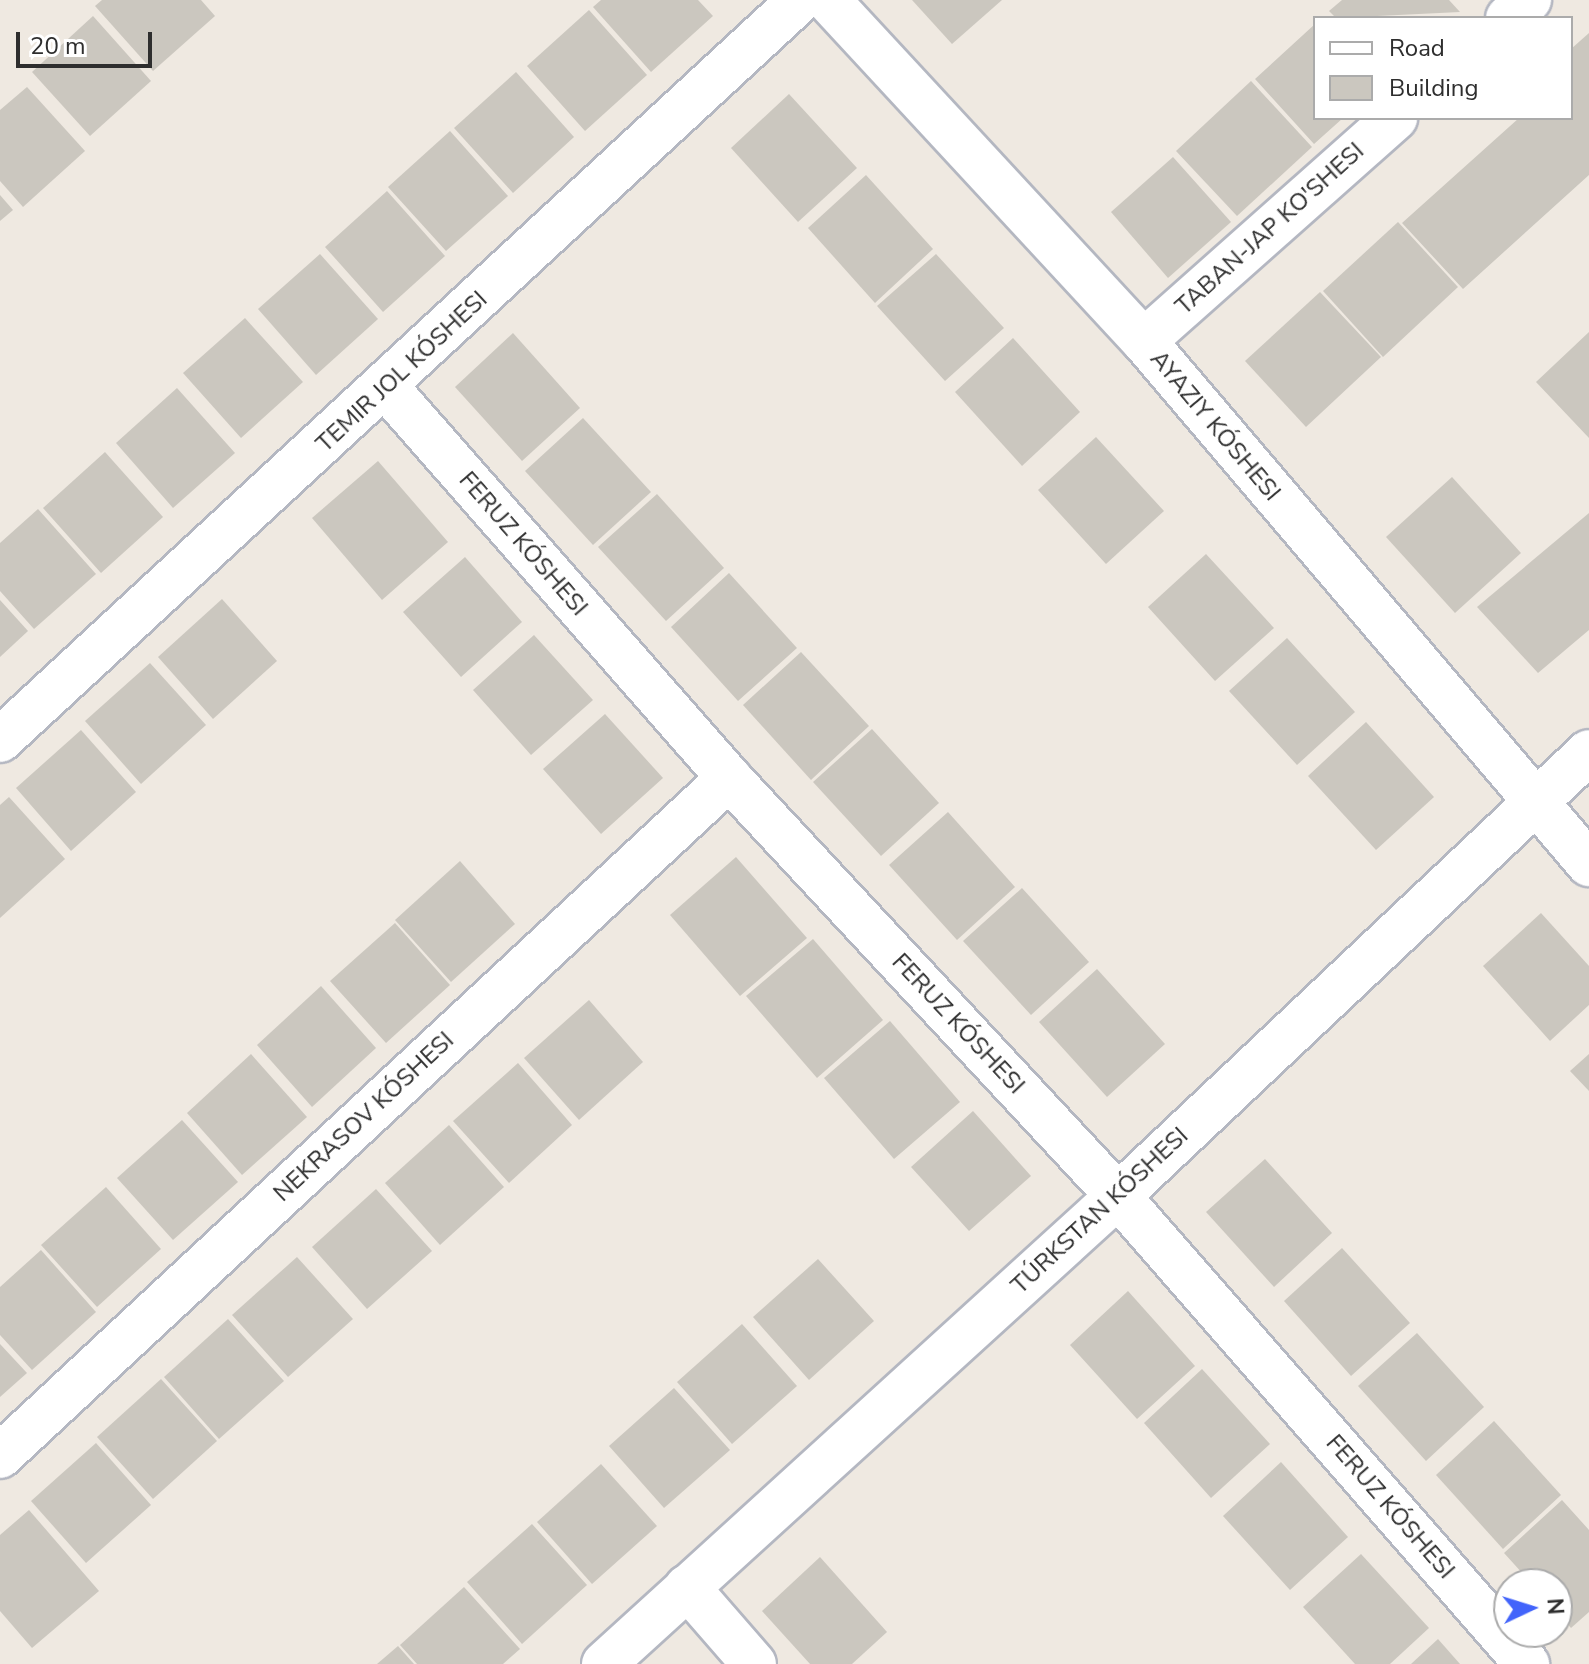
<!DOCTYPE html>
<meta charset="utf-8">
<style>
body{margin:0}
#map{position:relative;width:1589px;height:1664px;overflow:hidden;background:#efe9e1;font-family:"Nunito Sans",sans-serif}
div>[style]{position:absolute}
.building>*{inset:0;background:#cbc7bf}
.roads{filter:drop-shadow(2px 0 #b4b7c1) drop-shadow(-2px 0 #b4b7c1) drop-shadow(0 2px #b4b7c1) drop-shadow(0 -2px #b4b7c1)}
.street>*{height:44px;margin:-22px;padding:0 22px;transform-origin:22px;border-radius:22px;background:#fff}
span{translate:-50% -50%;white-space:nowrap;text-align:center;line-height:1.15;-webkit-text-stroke:6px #fff;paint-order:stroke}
.street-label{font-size:24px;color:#2e2e2e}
.legend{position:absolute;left:1313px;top:16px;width:260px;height:104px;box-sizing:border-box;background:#fff;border:2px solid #ababab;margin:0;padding:10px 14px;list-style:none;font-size:24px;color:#2e2e2e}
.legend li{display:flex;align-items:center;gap:16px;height:40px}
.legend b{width:40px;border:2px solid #ababab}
.north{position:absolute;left:1493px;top:1568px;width:80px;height:80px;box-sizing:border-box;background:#fff;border:2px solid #ababab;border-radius:50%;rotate:86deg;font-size:22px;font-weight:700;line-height:32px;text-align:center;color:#2e2e2e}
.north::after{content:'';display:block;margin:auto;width:28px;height:36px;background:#4264fb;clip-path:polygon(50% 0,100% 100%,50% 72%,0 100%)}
.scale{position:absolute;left:16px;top:32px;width:136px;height:36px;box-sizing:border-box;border:4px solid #2e2e2e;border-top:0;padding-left:10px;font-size:24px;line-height:28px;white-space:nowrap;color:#2e2e2e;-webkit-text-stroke:6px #fff;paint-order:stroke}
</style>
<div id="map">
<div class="building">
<div style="clip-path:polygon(102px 0,201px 0,215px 16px,153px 71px,95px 6px)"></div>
<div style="clip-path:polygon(601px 0,698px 0,713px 16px,651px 72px,593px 7px)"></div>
<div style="clip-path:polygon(912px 0,1002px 0,952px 44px)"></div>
<div style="clip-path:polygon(1342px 0,1449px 0,1460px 12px,1336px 18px,1329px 11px)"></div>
<div style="clip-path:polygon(589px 10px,647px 75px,585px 131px,527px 66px)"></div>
<div style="clip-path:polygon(93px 16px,151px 81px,90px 136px,32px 72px)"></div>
<div style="clip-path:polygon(1315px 24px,1315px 118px,1343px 118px,1314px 144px,1255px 79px)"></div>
<div style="clip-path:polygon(1589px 33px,1589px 175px,1463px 289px,1402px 223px,1519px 118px,1571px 118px,1571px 49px)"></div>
<div style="clip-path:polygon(516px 72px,574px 137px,513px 193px,454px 128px)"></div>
<div style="clip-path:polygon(1251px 81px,1312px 147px,1237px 216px,1176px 151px)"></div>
<div style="clip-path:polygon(27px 87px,85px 151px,23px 207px,0 181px,0 110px)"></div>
<div style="clip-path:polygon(789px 94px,857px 168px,798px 222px,731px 148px)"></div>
<div style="clip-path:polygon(450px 131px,508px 196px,446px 251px,388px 187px)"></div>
<div style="clip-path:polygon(1173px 157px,1231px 222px,1168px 278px,1111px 212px)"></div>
<div style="clip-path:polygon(866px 175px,933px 249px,875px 303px,808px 228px)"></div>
<div style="clip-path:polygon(387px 191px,445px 256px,383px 312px,325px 247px)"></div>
<div style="clip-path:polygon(0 195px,13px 210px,0 221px)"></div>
<div style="clip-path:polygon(1398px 222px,1458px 287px,1383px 357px,1323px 291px)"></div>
<div style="clip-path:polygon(320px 254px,378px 319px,316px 375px,258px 309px)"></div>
<div style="clip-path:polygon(936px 254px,1004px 328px,945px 381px,877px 306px)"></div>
<div style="clip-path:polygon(1320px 292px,1381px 357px,1306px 427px,1245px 361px)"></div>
<div style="clip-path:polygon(245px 318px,303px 382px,241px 438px,183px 373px)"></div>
<div style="clip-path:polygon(1589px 332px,1589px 438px,1536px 382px)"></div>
<div style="clip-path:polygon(513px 333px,580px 408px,522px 461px,455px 387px)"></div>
<div style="clip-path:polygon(1013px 338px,1080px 412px,1022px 466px,955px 392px)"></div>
<div style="clip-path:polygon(177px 388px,235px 453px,173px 508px,116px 443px)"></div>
<div style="clip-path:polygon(583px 418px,651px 492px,593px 545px,525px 471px)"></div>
<div style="clip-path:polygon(1096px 437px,1164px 511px,1106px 564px,1038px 490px)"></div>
<div style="clip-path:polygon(105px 452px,163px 517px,101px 573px,43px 508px)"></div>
<div style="clip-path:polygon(378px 461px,448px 542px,382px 600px,312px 518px)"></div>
<div style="clip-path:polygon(1452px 477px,1521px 553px,1455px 613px,1386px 537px)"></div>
<div style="clip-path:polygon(657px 494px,724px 568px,666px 621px,598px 547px)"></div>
<div style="clip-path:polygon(38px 509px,96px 574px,34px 629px,0 591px,0 543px)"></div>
<div style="clip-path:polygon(1589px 513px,1589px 630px,1538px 673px,1477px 607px)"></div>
<div style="clip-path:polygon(1206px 554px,1274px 628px,1215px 681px,1148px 607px)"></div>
<div style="clip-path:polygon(465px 557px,522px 622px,461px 677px,403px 612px)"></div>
<div style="clip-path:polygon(729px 573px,797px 648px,738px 701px,671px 627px)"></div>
<div style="clip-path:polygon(222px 599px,277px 661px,213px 719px,158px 657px)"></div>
<div style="clip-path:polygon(0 600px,28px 631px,0 657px)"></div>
<div style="clip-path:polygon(534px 635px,593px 700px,531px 755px,473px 690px)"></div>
<div style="clip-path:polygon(1287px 638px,1355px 712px,1297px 765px,1229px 691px)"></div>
<div style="clip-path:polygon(801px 652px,869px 726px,811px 780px,743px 705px)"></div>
<div style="clip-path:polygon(150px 663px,206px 725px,141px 784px,85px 721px)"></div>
<div style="clip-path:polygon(605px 714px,663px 778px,601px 834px,543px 769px)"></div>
<div style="clip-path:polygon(1366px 722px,1434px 797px,1376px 850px,1308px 776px)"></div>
<div style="clip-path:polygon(872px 729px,939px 803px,881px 856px,813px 782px)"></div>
<div style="clip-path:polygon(81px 730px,136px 792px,71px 851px,16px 788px)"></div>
<div style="clip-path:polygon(9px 797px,65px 859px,0 918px,0 805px)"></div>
<div style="clip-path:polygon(948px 812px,1015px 887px,957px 940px,889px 865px)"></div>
<div style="clip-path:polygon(736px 857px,807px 938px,740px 996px,670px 915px)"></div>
<div style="clip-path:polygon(460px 861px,515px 924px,451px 982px,395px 920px)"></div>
<div style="clip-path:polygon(1022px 888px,1089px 962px,1031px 1015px,963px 941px)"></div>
<div style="clip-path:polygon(1541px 913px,1589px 966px,1589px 1005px,1550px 1041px,1483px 966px)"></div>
<div style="clip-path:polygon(395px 923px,450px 985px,386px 1043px,330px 981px)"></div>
<div style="clip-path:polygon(813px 939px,883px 1020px,817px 1078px,746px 996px)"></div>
<div style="clip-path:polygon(1097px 969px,1165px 1044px,1107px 1097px,1039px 1022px)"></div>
<div style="clip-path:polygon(321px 986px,376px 1048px,312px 1107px,257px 1045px)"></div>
<div style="clip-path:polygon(589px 1000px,643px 1062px,579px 1120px,524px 1058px)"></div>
<div style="clip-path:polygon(890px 1021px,960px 1102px,894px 1159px,824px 1078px)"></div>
<div style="clip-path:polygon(251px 1054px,307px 1117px,242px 1175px,187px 1113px)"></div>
<div style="clip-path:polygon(1589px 1054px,1589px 1091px,1570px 1071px)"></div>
<div style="clip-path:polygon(518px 1063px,572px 1125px,509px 1183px,453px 1121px)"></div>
<div style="clip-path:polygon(973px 1111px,1031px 1176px,969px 1231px,911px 1167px)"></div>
<div style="clip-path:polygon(182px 1120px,238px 1182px,173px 1240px,117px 1178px)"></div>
<div style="clip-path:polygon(449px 1125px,504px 1187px,440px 1245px,385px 1183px)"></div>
<div style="clip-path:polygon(1265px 1159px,1332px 1233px,1274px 1287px,1206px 1212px)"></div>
<div style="clip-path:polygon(106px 1187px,161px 1249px,97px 1307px,41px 1245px)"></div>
<div style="clip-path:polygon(376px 1189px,432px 1251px,367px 1309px,312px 1247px)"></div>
<div style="clip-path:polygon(1342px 1248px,1410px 1323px,1351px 1376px,1284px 1301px)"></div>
<div style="clip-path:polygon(41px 1250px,96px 1312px,32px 1370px,0 1335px,0 1287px)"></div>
<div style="clip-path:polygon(297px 1257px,353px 1319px,288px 1377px,232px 1315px)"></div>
<div style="clip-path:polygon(818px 1259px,874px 1321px,809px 1380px,753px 1317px)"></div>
<div style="clip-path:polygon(1128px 1291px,1195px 1366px,1137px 1419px,1070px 1345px)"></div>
<div style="clip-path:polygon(228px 1319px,284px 1381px,219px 1439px,164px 1377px)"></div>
<div style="clip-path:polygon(742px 1324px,797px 1386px,732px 1444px,677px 1382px)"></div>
<div style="clip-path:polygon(1417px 1333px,1484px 1407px,1426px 1461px,1358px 1386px)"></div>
<div style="clip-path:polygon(0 1344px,27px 1373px,0 1397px)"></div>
<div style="clip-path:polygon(1202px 1369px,1270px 1444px,1211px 1498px,1144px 1423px)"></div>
<div style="clip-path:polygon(161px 1379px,217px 1441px,153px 1499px,97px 1437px)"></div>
<div style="clip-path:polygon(674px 1388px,730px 1450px,664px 1508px,609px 1446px)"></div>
<div style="clip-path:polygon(1494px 1421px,1561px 1495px,1503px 1549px,1436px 1475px)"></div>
<div style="clip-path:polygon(96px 1443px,151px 1505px,86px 1563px,31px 1501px)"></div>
<div style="clip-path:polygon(1281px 1462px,1348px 1537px,1290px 1590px,1223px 1516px)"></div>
<div style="clip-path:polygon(601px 1464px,657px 1526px,592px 1584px,537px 1522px)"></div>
<div style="clip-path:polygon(1562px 1500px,1589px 1530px,1589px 1612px,1571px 1628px,1557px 1612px,1557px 1584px,1532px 1584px,1504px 1553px)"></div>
<div style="clip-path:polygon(29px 1510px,99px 1591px,32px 1648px,0 1611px,0 1535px)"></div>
<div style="clip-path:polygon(532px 1524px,587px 1585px,522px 1644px,467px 1582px)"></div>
<div style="clip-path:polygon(1361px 1554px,1429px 1628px,1390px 1664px,1355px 1664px,1303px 1607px)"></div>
<div style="clip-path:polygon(820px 1557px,887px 1632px,852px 1664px,810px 1664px,762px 1611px)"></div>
<div style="clip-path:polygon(464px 1587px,520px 1649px,503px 1664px,417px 1664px,400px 1645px)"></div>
<div style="clip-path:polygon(1438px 1639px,1460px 1664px,1411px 1664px)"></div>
<div style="clip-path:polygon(398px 1646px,414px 1664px,377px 1664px)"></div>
</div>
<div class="roads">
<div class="street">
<div style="left:828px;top:0;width:465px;rotate:47.2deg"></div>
<div style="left:1144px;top:341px;width:687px;rotate:49.61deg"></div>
<div style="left:1508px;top:18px;width:28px;rotate:-41deg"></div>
<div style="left:1144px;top:341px;width:336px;rotate:-41.6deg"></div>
<div style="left:386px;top:387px;width:520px;rotate:48.74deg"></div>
<div style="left:729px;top:778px;width:571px;rotate:47.06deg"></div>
<div style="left:1118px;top:1196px;width:622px;rotate:48.85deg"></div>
<div style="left:0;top:740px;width:1090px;rotate:-42.77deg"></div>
<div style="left:0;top:1456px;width:996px;rotate:-42.92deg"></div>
<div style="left:687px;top:1587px;width:102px;rotate:49deg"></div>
<div style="left:604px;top:1664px;width:695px;rotate:-42.32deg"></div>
<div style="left:1118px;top:1196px;width:647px;rotate:-43.31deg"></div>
</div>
</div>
<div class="street-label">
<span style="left:1270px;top:229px;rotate:-42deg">TABAN-JAP KO'SHESI</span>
<span style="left:402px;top:372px;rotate:-43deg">TEMIR JOL KÓSHESI</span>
<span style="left:1215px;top:426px;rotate:50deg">AYAZIY KÓSHESI</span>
<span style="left:523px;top:544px;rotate:49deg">FERUZ KÓSHESI</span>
<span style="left:958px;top:1024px;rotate:47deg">FERUZ KÓSHESI</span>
<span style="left:364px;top:1117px;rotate:-43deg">NEKRASOV KÓSHESI</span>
<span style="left:1100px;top:1211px;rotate:-43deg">TÚRKSTAN KÓSHESI</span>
<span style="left:1390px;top:1507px;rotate:49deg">FERUZ KÓSHESI</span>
</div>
<ul class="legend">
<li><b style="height:10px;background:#fff"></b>Road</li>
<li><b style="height:22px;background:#cbc7bf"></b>Building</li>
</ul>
<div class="north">N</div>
<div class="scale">20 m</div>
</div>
